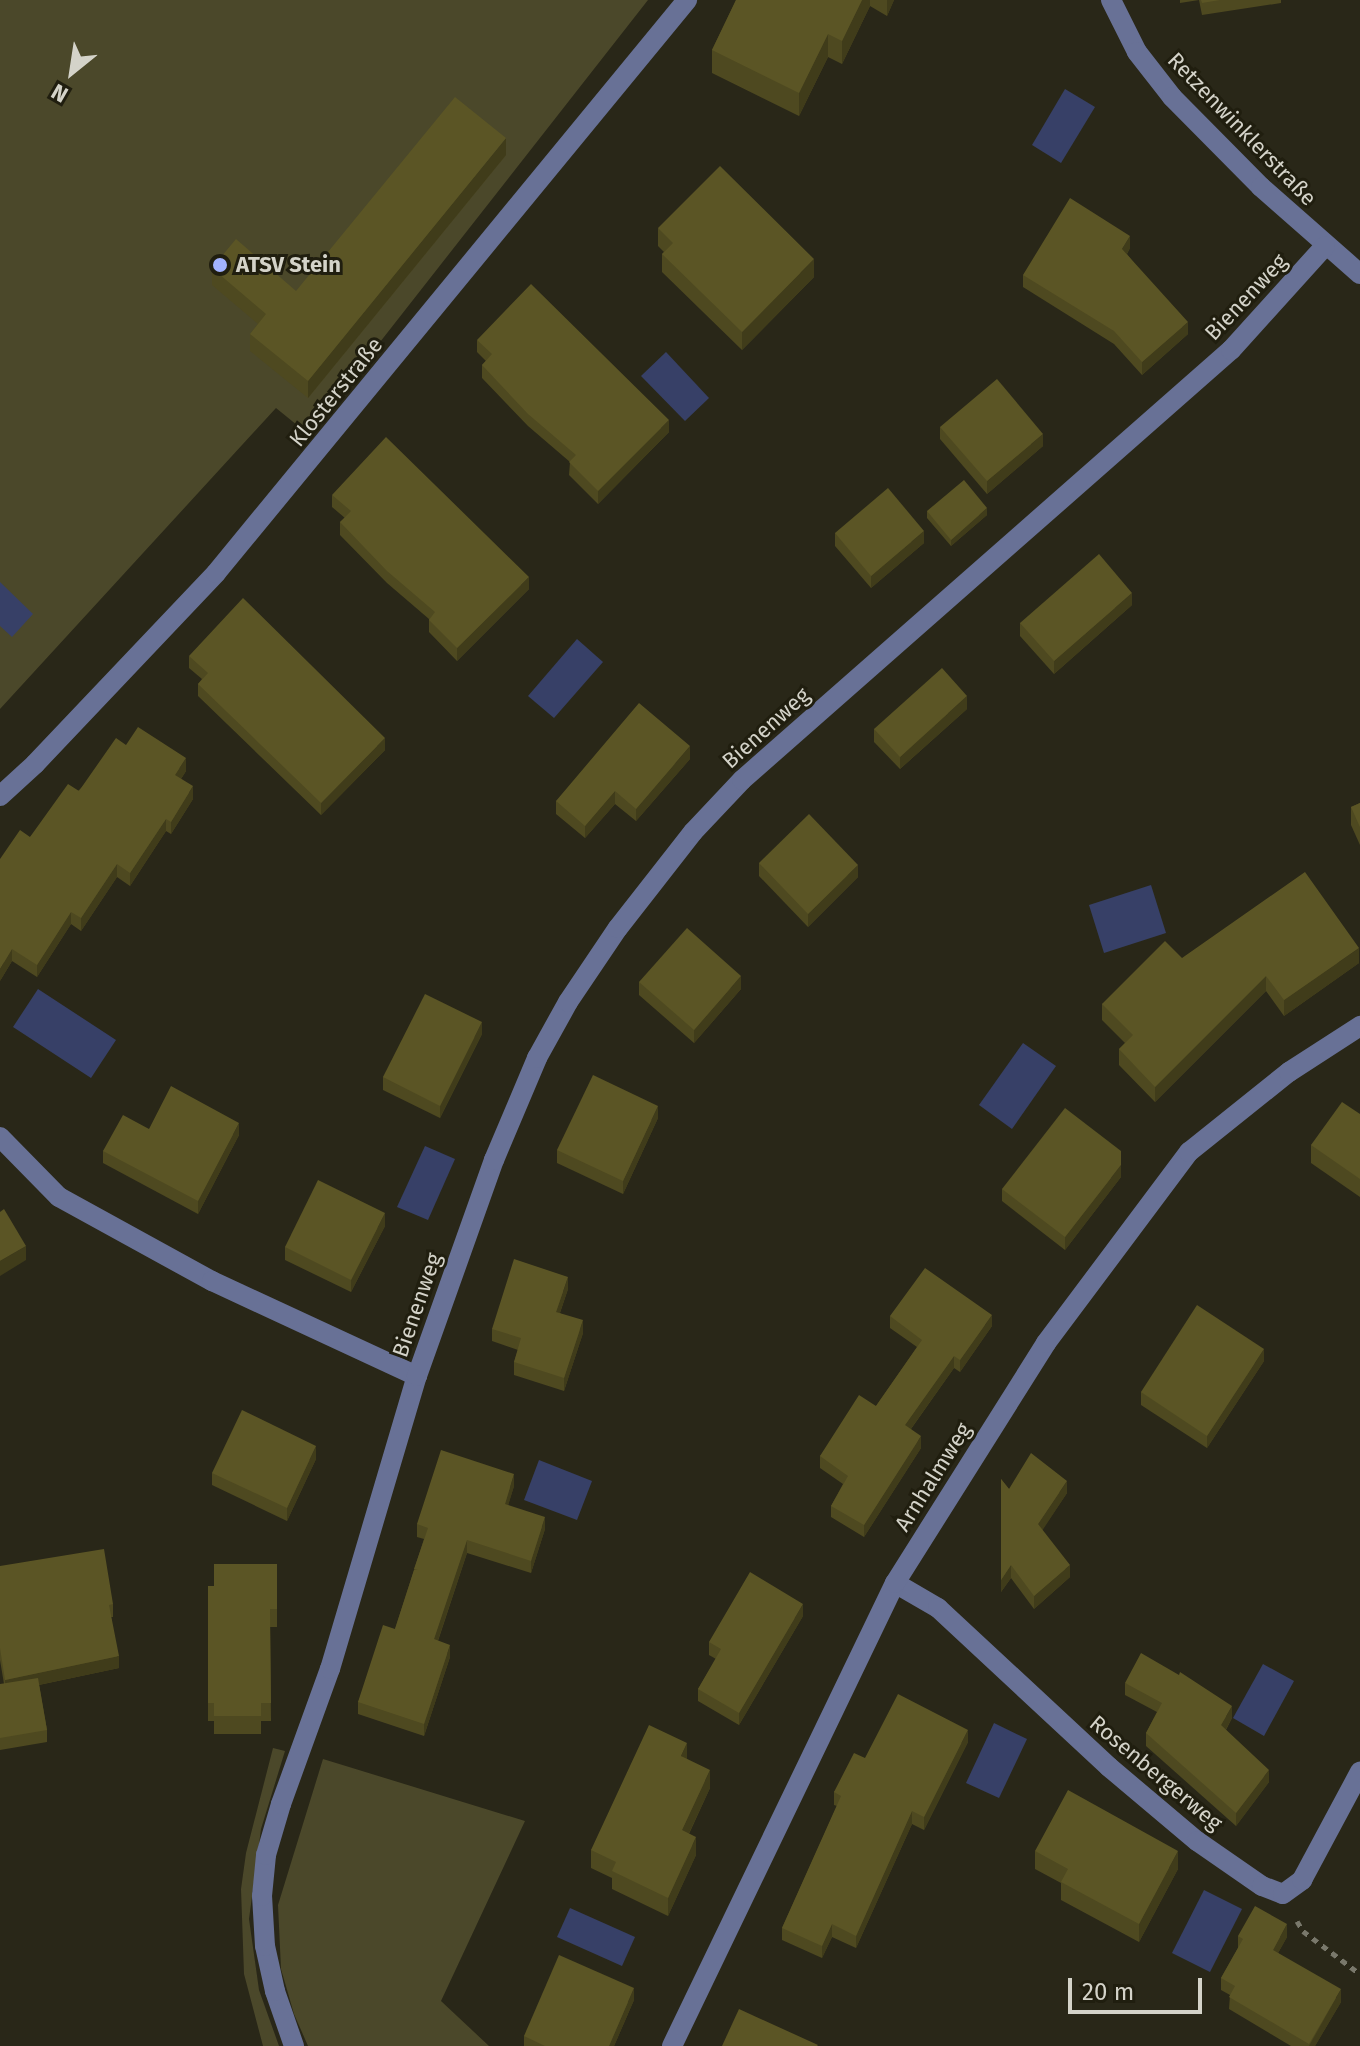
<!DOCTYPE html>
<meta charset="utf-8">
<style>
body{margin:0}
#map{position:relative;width:1360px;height:2046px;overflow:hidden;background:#292718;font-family:"Fira Sans",sans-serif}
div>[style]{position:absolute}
.green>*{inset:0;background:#4b482a}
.water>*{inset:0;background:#374067}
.path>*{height:5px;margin-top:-2.5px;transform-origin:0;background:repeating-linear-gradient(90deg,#79786b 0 6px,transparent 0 12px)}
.minor>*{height:20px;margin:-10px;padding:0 10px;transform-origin:10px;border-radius:10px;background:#687196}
.wall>*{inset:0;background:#4e4920}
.shaded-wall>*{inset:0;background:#403c1a}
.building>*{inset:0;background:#5b5525}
.dots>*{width:22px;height:22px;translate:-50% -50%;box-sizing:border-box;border:4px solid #201e0f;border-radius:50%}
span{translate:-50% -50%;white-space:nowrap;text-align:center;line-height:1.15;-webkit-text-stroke:6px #201e0f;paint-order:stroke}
.street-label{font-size:22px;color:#d4d3c9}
.poi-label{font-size:22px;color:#d4d3c9;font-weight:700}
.left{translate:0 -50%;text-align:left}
.north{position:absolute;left:32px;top:32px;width:80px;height:80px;-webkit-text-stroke:6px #201e0f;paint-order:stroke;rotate:210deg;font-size:22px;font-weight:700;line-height:32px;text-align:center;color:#d4d3c9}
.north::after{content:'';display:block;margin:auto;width:28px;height:36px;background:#d4d3c9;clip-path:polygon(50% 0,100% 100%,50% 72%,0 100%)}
.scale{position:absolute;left:1068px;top:1978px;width:134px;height:36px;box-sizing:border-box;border:4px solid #d4d3c9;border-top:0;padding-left:10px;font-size:24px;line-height:28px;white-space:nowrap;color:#d4d3c9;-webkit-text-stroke:6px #201e0f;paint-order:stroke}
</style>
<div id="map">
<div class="green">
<div style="clip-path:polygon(0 0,648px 0,308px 434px,276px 408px,0 709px)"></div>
<div style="clip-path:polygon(273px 1748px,285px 1751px,261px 1829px,249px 1919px,259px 1990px,279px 2046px,263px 2046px,244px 1974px,241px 1889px,246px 1853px)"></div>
<div style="clip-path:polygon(323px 1759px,525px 1821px,441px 2001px,489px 2046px,308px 2046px,294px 2014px,281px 1969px,278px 1905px)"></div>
</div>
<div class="water">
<div style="clip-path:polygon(1065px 89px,1095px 107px,1061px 163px,1032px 145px)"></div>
<div style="clip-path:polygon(666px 352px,709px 398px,685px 421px,641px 376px)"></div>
<div style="clip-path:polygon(0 582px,33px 614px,12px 637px,0 626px)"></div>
<div style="clip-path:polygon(577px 639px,603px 662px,554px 718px,528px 696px)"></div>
<div style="clip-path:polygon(1151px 885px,1166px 933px,1104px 953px,1089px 905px)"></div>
<div style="clip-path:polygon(38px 989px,116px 1040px,91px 1078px,13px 1027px)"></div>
<div style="clip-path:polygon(1023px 1043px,1056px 1066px,1012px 1129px,979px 1105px)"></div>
<div style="clip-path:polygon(425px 1146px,455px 1159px,428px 1220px,397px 1207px)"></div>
<div style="clip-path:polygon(539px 1460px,592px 1481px,577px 1520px,524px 1500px)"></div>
<div style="clip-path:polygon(1263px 1664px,1294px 1681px,1264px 1736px,1233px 1718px)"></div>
<div style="clip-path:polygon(994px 1723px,1027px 1739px,999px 1798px,966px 1783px)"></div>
<div style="clip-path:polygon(1204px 1890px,1242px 1909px,1210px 1972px,1172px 1953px)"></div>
<div style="clip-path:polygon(570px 1908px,635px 1937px,622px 1966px,557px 1937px)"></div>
</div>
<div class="path">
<div style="left:1297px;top:1921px;width:12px;rotate:59deg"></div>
<div style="left:1303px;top:1931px;width:71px;rotate:37deg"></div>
</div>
<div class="minor">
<div style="left:1111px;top:0;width:58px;rotate:63.4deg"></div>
<div style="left:1137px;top:52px;width:57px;rotate:52.1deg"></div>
<div style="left:1172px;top:97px;width:127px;rotate:45.3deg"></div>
<div style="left:1261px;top:187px;width:132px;rotate:41.3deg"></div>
<div style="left:0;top:796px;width:47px;rotate:-42.4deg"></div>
<div style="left:35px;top:764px;width:263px;rotate:-46.5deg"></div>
<div style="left:216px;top:573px;width:742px;rotate:-50.58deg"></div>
<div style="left:0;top:1137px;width:84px;rotate:45.5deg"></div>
<div style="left:59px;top:1197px;width:175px;rotate:28.8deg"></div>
<div style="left:212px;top:1281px;width:226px;rotate:24.9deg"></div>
<div style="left:895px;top:1583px;width:50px;rotate:30.2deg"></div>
<div style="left:938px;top:1608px;width:233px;rotate:42.9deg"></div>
<div style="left:1109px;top:1767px;width:115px;rotate:40.1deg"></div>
<div style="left:1197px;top:1841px;width:79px;rotate:34.7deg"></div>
<div style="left:1262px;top:1886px;width:22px;rotate:21deg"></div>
<div style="left:1283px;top:1894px;width:24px;rotate:-36deg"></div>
<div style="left:1302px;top:1880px;width:123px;rotate:-61.8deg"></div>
<div style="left:294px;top:2046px;width:58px;rotate:-109.1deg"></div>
<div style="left:275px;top:1991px;width:46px;rotate:-102.5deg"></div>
<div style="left:265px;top:1946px;width:50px;rotate:-93.4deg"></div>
<div style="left:262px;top:1896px;width:41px;rotate:-84.4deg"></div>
<div style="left:266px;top:1855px;width:53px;rotate:-73.6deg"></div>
<div style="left:281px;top:1804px;width:144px;rotate:-70.1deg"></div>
<div style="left:330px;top:1669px;width:306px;rotate:-73.5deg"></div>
<div style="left:417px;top:1376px;width:229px;rotate:-70.4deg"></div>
<div style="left:494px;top:1160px;width:111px;rotate:-67.1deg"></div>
<div style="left:537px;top:1058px;width:64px;rotate:-61deg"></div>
<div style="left:568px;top:1002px;width:89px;rotate:-56deg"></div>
<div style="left:618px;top:928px;width:122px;rotate:-52deg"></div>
<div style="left:693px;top:832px;width:71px;rotate:-46.7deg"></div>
<div style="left:742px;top:780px;width:651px;rotate:-41.33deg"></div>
<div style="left:1231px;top:350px;width:140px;rotate:-47.9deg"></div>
<div style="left:672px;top:2046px;width:514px;rotate:-64.28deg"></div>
<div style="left:895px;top:1583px;width:284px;rotate:-57.8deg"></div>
<div style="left:1046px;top:1343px;width:239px;rotate:-53.2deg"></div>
<div style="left:1189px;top:1152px;width:128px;rotate:-38.7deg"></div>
<div style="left:1289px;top:1072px;width:85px;rotate:-32.9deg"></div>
</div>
<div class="wall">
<div style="clip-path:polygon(736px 0,894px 0,887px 16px,870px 6px,842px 64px,828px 57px,799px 116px,712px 73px,712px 50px)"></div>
<div style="clip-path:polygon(1180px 0,1281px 0,1281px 3px,1202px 15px,1199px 0,1180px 3px)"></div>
<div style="clip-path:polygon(506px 155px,308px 398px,250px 351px,250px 334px,258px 324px,212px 285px,212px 268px,296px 291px)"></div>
<div style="clip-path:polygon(658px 228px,814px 277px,742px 350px,662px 272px,662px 254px,664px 252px,658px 246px)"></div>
<div style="clip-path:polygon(1130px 248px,1127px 254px,1188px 334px,1142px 375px,1114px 344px,1023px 287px,1023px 275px)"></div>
<div style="clip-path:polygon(477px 340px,669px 432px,598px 504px,569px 475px,570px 462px,528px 426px,482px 378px,482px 365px,486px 361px,477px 352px)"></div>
<div style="clip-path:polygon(940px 427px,1043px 446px,987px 494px,940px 439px)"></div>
<div style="clip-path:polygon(332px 495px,529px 589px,457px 661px,429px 632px,429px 619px,387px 583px,340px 535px,340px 522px,345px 518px,332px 507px)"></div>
<div style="clip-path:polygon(927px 511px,987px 515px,951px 546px,927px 518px)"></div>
<div style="clip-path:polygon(835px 533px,924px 543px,871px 588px,835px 546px)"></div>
<div style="clip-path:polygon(1132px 605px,1054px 674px,1020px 636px,1020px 623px)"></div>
<div style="clip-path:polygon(189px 656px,385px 750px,321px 815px,198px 696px,198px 684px,202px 679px,189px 668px)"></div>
<div style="clip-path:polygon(967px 709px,900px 769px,874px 742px,874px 729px)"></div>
<div style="clip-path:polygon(126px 745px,186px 771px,181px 779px,193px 799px,171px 834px,166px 831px,130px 886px,117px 877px,81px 931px,71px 924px,37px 977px,12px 961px,0 981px,30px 837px)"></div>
<div style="clip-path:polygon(690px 759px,636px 821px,615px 804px,585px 838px,556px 814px,556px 801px)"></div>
<div style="clip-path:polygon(1360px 803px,1360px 845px,1351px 825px,1351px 807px)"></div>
<div style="clip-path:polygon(759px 863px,858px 877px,808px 927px,759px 876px)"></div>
<div style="clip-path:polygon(1182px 958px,1359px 963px,1284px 1016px,1266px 991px,1155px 1102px,1119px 1065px,1119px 1049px,1125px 1043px,1102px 1020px,1102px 1004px)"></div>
<div style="clip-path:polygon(639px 982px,741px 989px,694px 1043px,639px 995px)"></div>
<div style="clip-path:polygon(482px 1034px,440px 1118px,383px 1090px,383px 1077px)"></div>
<div style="clip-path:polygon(1360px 1114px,1360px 1197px,1311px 1163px,1311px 1145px)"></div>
<div style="clip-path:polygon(658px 1118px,623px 1194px,557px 1163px,557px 1150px)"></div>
<div style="clip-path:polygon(149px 1129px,239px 1135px,198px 1214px,103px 1163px,103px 1151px)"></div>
<div style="clip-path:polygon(1121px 1177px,1065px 1250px,1002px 1201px,1002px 1189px)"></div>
<div style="clip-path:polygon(385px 1226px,351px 1292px,285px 1260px,285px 1247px)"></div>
<div style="clip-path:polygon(568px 1289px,560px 1313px,583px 1333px,564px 1391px,514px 1375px,514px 1362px,518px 1350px,492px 1341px,492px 1329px)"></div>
<div style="clip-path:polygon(890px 1316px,992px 1326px,960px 1372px,954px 1368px,911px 1429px,921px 1448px,864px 1537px,831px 1517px,831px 1506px,843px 1484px,820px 1468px,820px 1456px,876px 1406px,917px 1347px,890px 1328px)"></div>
<div style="clip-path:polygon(1264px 1361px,1207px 1448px,1141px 1405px,1141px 1392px)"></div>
<div style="clip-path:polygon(316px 1459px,287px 1521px,212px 1485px,212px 1473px)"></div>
<div style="clip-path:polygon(1001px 1479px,1009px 1489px,1067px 1493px,1042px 1530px,1070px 1577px,1034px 1609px,1011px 1578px,1001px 1592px)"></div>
<div style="clip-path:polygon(514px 1486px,508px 1505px,545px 1529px,531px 1573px,467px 1553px,438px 1641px,450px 1657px,424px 1736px,358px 1714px,358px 1702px,395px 1629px,424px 1539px,417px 1537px,417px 1524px)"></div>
<div style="clip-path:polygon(277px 1564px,277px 1627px,270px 1627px,271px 1721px,261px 1721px,261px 1734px,214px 1734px,214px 1721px,208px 1721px,208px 1586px,214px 1586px)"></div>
<div style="clip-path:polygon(0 1566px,113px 1604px,113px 1617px,111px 1617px,119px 1668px,39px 1685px,47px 1730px,47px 1742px,0 1750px,0 1684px,4px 1684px,0 1660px)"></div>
<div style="clip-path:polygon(803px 1616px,739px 1725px,698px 1701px,698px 1689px,716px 1659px,709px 1655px,709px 1642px)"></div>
<div style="clip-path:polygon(1125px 1683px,1232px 1718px,1226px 1730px,1269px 1782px,1236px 1826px,1146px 1746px,1146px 1733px,1157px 1712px,1125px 1695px)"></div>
<div style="clip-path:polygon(968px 1742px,924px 1830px,912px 1824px,856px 1948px,832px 1937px,822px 1958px,782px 1940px,782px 1928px,837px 1806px,834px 1805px,834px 1792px,865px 1758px)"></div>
<div style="clip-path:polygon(687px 1759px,710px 1788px,689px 1834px,696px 1855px,668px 1916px,612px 1889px,612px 1878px,591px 1868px,591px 1850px)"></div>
<div style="clip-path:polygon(1035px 1851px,1178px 1869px,1139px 1942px,1061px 1900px,1061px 1883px,1035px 1869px)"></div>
<div style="clip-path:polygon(1238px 1936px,1287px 1937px,1278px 1953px,1341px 2002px,1315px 2046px,1291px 2046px,1229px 2009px,1230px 1995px,1221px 1990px,1221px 1978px,1238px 1948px)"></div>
<div style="clip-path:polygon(634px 2000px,614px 2046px,524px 2046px,524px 2036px)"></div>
</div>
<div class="shaded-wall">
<div style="clip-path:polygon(862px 0,870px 0,870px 6px,842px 64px,842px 41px)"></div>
<div style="clip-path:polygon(887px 0,894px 0,887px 16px)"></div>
<div style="clip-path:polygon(828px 34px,828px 57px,799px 116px,799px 93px)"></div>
<div style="clip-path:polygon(506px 138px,506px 155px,308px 398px,308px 381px)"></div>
<div style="clip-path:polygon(1130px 236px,1130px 248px,1122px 262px,1122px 249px)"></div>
<div style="clip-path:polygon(814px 259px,814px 277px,742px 350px,742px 332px)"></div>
<div style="clip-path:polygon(1188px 322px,1188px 334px,1142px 375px,1142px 362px)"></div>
<div style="clip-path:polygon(669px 420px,669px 432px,598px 504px,598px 491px)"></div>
<div style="clip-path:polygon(1043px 434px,1043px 446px,987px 494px,987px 481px)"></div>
<div style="clip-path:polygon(987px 508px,987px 515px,951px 546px,951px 540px)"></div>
<div style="clip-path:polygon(924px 531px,924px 543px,871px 588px,871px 576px)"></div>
<div style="clip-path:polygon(529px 577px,529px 589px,457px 661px,457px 648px)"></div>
<div style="clip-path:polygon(1132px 593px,1132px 605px,1054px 674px,1054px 661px)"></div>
<div style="clip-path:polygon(967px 696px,967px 709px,900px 769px,900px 757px)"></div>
<div style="clip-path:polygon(385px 738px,385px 750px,321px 815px,321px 803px)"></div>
<div style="clip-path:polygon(690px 746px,690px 759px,636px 821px,636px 809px)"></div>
<div style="clip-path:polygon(186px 758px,186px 771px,175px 788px,175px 775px)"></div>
<div style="clip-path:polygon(193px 786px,193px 799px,171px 834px,171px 822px)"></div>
<div style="clip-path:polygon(615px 791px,615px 804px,585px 838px,585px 826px)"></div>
<div style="clip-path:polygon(166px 819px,166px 831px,130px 886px,130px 873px)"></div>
<div style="clip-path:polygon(117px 864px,117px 877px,81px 931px,81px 918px)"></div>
<div style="clip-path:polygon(858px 865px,858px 877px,808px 927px,808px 914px)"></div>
<div style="clip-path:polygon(71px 912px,71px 924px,37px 977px,37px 965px)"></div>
<div style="clip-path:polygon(1359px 948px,1359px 963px,1284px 1016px,1284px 1000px)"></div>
<div style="clip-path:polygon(12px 949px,12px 961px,0 981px,0 969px)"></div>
<div style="clip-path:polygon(741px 976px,741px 989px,694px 1043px,694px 1030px)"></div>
<div style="clip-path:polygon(1266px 976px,1266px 991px,1155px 1102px,1155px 1087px)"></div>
<div style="clip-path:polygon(482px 1022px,482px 1034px,440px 1118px,440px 1106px)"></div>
<div style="clip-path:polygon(658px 1106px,658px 1118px,623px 1194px,623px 1181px)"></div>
<div style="clip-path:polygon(239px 1123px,239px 1135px,198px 1214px,198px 1201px)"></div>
<div style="clip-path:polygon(1121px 1165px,1121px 1177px,1065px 1250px,1065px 1237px)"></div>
<div style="clip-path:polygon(385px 1213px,385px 1226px,351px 1292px,351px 1280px)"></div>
<div style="clip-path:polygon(26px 1246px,26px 1260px,0 1276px,0 1261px)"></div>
<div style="clip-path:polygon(568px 1277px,568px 1289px,556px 1324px,556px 1312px)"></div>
<div style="clip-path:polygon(992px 1315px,992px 1326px,960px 1372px,960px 1360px)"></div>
<div style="clip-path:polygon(583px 1320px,583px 1333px,564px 1391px,564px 1378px)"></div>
<div style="clip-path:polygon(1264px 1349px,1264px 1361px,1207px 1448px,1207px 1436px)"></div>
<div style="clip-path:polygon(954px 1356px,954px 1368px,905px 1437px,905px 1425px)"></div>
<div style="clip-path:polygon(921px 1436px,921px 1448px,864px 1537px,864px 1525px)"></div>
<div style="clip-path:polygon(316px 1446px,316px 1459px,287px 1521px,287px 1508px)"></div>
<div style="clip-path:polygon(514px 1474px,514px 1486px,505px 1516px,505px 1504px)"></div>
<div style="clip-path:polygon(1067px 1481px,1067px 1493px,1038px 1537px,1038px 1524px)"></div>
<div style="clip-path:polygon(545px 1517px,545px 1529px,531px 1573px,531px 1561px)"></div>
<div style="clip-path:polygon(467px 1540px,467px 1553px,434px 1652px,434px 1639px)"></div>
<div style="clip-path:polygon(1011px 1565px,1011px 1578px,1001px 1592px,1001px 1580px)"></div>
<div style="clip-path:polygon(1070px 1565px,1070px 1577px,1034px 1609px,1034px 1596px)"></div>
<div style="clip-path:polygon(803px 1604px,803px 1616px,739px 1725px,739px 1713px)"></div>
<div style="clip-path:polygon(450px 1645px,450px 1657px,424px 1736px,424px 1724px)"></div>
<div style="clip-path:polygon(119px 1656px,119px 1668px,5px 1692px,5px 1680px)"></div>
<div style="clip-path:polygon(1232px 1706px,1232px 1718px,1221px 1738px,1221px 1725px)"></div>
<div style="clip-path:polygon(968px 1730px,968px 1742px,924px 1830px,924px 1817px)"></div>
<div style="clip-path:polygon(687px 1743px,687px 1761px,681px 1756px)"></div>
<div style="clip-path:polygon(710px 1770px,710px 1788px,682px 1848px,682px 1830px)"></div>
<div style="clip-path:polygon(1269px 1770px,1269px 1782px,1236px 1826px,1236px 1813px)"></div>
<div style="clip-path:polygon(912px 1811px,912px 1824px,856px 1948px,856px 1936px)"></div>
<div style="clip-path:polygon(696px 1837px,696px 1855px,668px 1916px,668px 1898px)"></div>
<div style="clip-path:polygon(1178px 1851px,1178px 1869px,1139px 1942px,1139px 1924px)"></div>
<div style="clip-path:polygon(832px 1924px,832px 1937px,822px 1958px,822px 1946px)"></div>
<div style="clip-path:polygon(1287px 1924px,1287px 1937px,1273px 1962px,1273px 1950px)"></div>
<div style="clip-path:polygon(634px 1988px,634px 2000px,614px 2046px,609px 2046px)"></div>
<div style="clip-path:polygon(1341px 1989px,1341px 2002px,1315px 2046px,1309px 2046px)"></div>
</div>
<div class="building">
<div style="clip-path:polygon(736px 0,862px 0,842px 41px,828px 34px,799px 93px,712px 50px)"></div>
<div style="clip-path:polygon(1201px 0,1220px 0,1202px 3px)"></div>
<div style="clip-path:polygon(455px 97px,506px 138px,308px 381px,250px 334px,266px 314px,212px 268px,236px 239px,296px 291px)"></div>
<div style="clip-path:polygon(720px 166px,814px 259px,742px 332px,662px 254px,673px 243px,658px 228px)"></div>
<div style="clip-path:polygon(1070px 198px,1130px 236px,1122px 249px,1188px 322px,1142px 362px,1114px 331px,1023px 275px)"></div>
<div style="clip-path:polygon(531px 284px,669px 420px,598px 491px,569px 462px,576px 455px,528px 414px,482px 365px,492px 354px,477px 340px)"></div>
<div style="clip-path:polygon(997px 379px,1043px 434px,987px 481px,940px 427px)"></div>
<div style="clip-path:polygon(386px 437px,529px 577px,457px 648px,429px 620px,435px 612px,387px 571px,340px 522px,351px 511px,332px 495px)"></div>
<div style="clip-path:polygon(964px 480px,987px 508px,951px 540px,927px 511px)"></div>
<div style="clip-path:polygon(888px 488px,924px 531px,871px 576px,835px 533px)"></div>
<div style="clip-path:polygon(1099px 554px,1132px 593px,1054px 661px,1020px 623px)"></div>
<div style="clip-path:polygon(243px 598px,385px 738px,321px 803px,198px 684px,208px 673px,189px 656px)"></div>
<div style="clip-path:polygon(942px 668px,967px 696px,900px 757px,874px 729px)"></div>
<div style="clip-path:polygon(639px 703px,690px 746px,636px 809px,615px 791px,585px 826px,556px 801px)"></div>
<div style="clip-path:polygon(138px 727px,186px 758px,175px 775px,193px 786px,171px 822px,166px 819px,130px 873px,117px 864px,81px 918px,71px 912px,37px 965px,12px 949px,0 969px,0 859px,20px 830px,30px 837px,68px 784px,79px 791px,116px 738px,126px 745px)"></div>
<div style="clip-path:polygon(1360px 803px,1360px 827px,1351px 807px)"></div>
<div style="clip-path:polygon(809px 814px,858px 865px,808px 914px,759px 863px)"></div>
<div style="clip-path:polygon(1305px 872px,1359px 948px,1284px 1000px,1266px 976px,1155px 1087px,1119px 1049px,1133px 1035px,1102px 1004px,1165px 941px,1182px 958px)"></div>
<div style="clip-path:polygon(687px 928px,741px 976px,694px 1030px,639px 982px)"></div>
<div style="clip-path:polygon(425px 994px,482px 1022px,440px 1106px,383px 1077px)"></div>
<div style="clip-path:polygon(593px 1075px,658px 1106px,623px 1181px,557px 1150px)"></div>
<div style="clip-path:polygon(171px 1086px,239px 1123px,198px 1201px,103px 1151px,123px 1115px,149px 1129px)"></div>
<div style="clip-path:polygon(1342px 1102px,1360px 1114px,1360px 1179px,1311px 1145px)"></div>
<div style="clip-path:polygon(1065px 1108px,1121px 1151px,1121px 1165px,1065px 1237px,1002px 1189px)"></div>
<div style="clip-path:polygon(318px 1180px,385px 1213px,351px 1280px,285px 1247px)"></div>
<div style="clip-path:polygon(4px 1209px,26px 1246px,0 1261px,0 1212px)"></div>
<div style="clip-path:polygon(514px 1259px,568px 1277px,556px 1312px,583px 1320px,564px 1378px,514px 1362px,521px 1338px,492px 1329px)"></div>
<div style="clip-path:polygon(925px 1268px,992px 1315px,960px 1360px,954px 1356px,905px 1425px,921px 1436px,864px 1525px,831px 1506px,848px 1476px,820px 1456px,859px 1395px,876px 1406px,922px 1340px,890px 1316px)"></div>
<div style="clip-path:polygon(1197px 1305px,1264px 1349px,1207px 1436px,1141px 1392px)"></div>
<div style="clip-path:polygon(242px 1410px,316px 1446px,287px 1508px,212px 1473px)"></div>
<div style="clip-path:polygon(441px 1450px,514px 1474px,505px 1504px,545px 1517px,531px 1561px,467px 1540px,434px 1639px,450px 1645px,424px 1724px,358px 1702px,383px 1625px,395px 1629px,414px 1570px,418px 1570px,414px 1569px,428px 1528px,417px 1524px)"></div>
<div style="clip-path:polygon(1031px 1453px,1067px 1481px,1038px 1524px,1070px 1565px,1034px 1596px,1011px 1565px,1001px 1580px,1001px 1479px,1009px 1489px)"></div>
<div style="clip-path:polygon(104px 1549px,113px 1604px,109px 1605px,119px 1656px,5px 1680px,0 1648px,0 1566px)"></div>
<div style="clip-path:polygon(214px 1564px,277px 1564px,277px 1609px,270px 1609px,271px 1703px,261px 1703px,261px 1716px,214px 1716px,214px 1703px,208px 1703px,208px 1586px,214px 1586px)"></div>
<div style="clip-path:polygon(750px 1572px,803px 1604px,739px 1713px,698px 1689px,721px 1649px,709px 1642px)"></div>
<div style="clip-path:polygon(1141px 1653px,1179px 1675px,1180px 1672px,1232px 1706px,1221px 1725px,1269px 1770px,1236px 1813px,1146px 1733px,1162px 1703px,1125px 1683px)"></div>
<div style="clip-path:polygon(38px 1678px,47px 1730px,0 1738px,0 1684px)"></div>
<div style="clip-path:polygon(898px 1694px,968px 1730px,924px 1817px,912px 1811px,856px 1936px,832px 1924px,822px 1946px,782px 1928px,841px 1796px,834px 1792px,854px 1753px,865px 1758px)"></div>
<div style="clip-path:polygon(649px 1725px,687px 1743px,681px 1756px,710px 1770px,682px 1830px,696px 1837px,668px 1898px,612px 1871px,616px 1862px,591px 1850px)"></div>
<div style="clip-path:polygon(1068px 1790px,1178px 1851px,1139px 1924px,1061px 1882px,1068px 1869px,1035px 1851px)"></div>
<div style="clip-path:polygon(1255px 1906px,1287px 1924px,1273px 1950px,1341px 1989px,1309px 2044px,1229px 1997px,1235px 1986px,1221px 1978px,1243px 1939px,1238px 1936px)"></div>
<div style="clip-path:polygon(559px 1955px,634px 1988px,609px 2046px,545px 2046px,524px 2036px)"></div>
<div style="clip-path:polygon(739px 2009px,818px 2045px,817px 2046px,722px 2046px)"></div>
</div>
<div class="dots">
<div style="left:220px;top:265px;background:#a2b2fd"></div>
</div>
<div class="street-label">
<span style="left:1242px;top:129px;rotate:46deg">Retzenwinklerstraße</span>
<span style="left:1246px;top:297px;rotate:-47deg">Bienenweg</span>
<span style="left:336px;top:392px;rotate:-51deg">Klosterstraße</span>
<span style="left:766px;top:728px;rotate:-42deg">Bienenweg</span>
<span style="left:417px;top:1305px;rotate:-71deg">Bienenweg</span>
<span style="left:933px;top:1477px;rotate:-58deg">Arnhalmweg</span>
<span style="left:1156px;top:1773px;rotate:40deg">Rosenbergerweg</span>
</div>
<div class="poi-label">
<span class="left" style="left:236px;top:265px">ATSV Stein</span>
</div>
<div class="north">N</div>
<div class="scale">20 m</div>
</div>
